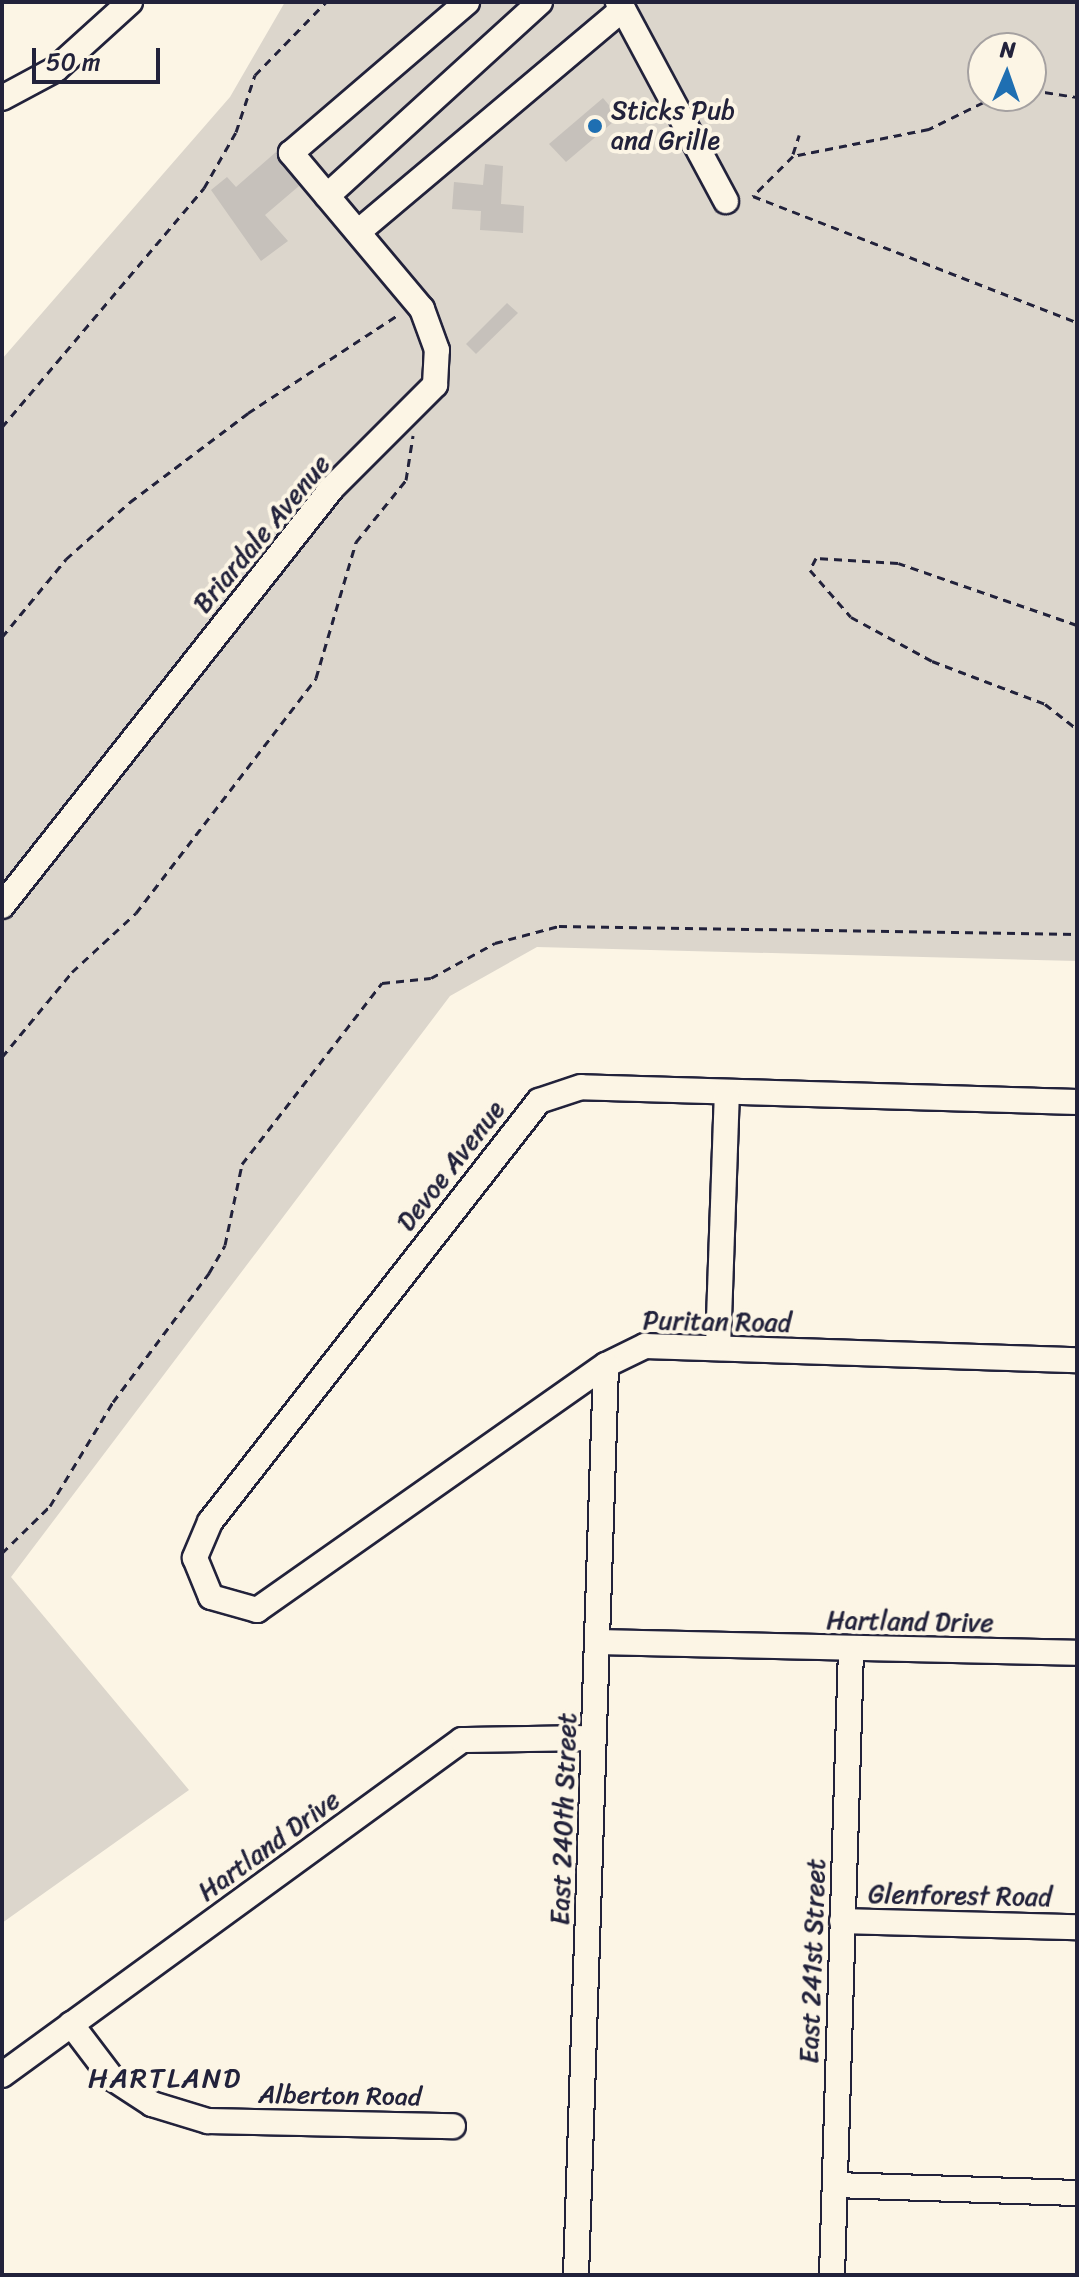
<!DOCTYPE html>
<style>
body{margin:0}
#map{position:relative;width:1079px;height:2277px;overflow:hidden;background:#fcf5e5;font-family:Sriracha,sans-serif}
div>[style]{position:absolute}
.green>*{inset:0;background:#dcd6cc}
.building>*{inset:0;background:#c6c1bb}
.path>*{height:3px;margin-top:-1.5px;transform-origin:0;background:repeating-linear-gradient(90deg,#22223b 0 8px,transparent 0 14px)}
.roads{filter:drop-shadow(2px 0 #22223b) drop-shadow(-2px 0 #22223b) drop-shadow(0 2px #22223b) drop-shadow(0 -2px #22223b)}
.minor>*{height:24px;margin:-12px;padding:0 12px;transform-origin:12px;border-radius:12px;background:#fcf5e5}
.dots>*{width:22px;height:22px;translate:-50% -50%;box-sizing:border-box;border:4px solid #fcf5e5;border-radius:50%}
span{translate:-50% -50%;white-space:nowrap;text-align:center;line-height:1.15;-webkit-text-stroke:8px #fcf5e5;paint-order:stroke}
.poi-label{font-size:26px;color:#22223b}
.left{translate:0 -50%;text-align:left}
.street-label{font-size:26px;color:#22223b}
.neighbourhood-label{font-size:28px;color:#22223b;letter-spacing:2px}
.frame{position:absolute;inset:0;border:4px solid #22223b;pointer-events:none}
.north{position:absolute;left:967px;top:32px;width:80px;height:80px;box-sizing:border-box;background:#fcf5e5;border:2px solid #a5a1a1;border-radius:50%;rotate:2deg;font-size:22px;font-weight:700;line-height:32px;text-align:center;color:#22223b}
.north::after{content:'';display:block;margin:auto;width:28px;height:36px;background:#1f6fb2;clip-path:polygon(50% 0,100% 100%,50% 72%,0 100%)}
.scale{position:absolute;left:32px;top:48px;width:128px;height:36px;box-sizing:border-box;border:4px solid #22223b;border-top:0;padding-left:10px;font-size:24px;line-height:28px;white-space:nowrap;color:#22223b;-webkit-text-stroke:6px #fcf5e5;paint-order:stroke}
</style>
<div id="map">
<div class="green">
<div style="clip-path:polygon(evenodd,285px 2px,1077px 2px,1077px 961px,537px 947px,450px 996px,11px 1577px,189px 1790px,2px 1923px,2px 359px,230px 97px,285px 2px,983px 48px,1031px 48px,1031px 96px,983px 96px,983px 48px)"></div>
</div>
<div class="building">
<div style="clip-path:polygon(603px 98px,619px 117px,566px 162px,549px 144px)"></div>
<div style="clip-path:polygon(276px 152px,299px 186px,265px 215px,288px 241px,261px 261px,211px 190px,227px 177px,236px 187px)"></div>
<div style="clip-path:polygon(485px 164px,503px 166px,501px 204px,524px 206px,523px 233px,480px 230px,481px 211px,452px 209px,454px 182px,483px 185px)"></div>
<div style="clip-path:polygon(507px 303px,518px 313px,476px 354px,466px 344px)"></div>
</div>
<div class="path">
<div style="left:1031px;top:90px;width:47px;rotate:8.7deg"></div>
<div style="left:996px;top:96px;width:75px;rotate:153.8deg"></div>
<div style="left:929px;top:129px;width:139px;rotate:168.8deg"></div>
<div style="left:793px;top:156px;width:57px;rotate:135deg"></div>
<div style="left:753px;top:196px;width:348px;rotate:21.3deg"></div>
<div style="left:793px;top:154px;width:20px;rotate:-72deg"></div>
<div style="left:2px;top:427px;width:313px;rotate:-49.8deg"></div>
<div style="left:204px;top:188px;width:64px;rotate:-60.3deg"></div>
<div style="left:236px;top:132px;width:60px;rotate:-71.6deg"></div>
<div style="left:255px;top:75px;width:102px;rotate:-45.8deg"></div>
<div style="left:1077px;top:625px;width:189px;rotate:-160.9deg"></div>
<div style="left:898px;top:563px;width:82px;rotate:-176.5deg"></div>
<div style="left:816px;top:558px;width:13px;rotate:117deg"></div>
<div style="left:810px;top:570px;width:62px;rotate:48.9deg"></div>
<div style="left:851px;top:617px;width:92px;rotate:28.5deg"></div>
<div style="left:932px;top:661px;width:121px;rotate:20.8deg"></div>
<div style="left:1045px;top:704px;width:41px;rotate:38deg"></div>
<div style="left:2px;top:637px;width:101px;rotate:-50.6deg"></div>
<div style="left:66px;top:559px;width:86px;rotate:-41.7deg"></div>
<div style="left:130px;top:502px;width:148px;rotate:-37deg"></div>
<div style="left:248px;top:413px;width:179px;rotate:-33.2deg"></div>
<div style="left:2px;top:1057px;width:110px;rotate:-50.5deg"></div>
<div style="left:72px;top:972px;width:87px;rotate:-42.7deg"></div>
<div style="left:136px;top:913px;width:296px;rotate:-52.5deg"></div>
<div style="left:316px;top:678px;width:142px;rotate:-73.6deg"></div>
<div style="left:356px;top:542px;width:80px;rotate:-51.1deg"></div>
<div style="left:406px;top:480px;width:45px;rotate:-81deg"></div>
<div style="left:2px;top:1553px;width:67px;rotate:-44.4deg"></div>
<div style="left:50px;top:1506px;width:122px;rotate:-58.8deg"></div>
<div style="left:113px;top:1402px;width:161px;rotate:-53.3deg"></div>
<div style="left:209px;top:1273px;width:32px;rotate:-60deg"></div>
<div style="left:225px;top:1245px;width:83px;rotate:-78.1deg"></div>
<div style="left:242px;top:1164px;width:229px;rotate:-52.3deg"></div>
<div style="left:382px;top:983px;width:49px;rotate:-5.8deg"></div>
<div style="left:431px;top:978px;width:73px;rotate:-28.7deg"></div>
<div style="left:495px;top:943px;width:66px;rotate:-14.9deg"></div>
<div style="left:559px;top:926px;width:518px;rotate:0.88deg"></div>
</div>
<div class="roads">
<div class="minor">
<div style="left:623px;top:9px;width:218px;rotate:61.8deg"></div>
<div style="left:2px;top:98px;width:61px;rotate:-28.2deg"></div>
<div style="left:56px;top:69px;width:100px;rotate:-42.2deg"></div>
<div style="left:327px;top:196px;width:288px;rotate:-42.3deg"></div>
<div style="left:358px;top:232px;width:346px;rotate:-40.1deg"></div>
<div style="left:623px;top:9px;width:9px;rotate:-126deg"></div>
<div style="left:2px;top:906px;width:533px;rotate:-51.71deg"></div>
<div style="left:332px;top:488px;width:146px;rotate:-45deg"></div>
<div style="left:435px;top:385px;width:35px;rotate:-87deg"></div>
<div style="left:437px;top:350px;width:44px;rotate:-110.1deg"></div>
<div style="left:422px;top:309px;width:204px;rotate:-130deg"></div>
<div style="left:291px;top:153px;width:232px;rotate:-40.6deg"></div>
<div style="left:1077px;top:1102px;width:496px;rotate:-178.3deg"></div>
<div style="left:581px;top:1087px;width:44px;rotate:161.6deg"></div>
<div style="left:539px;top:1101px;width:534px;rotate:128.01deg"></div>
<div style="left:210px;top:1522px;width:39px;rotate:113deg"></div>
<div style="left:195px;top:1558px;width:42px;rotate:67.7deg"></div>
<div style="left:211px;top:1597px;width:48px;rotate:15.8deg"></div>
<div style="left:257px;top:1610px;width:426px;rotate:-35.1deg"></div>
<div style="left:606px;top:1365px;width:43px;rotate:-26deg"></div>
<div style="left:645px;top:1346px;width:432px;rotate:1.9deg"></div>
<div style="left:718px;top:1348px;width:256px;rotate:-88deg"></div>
<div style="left:598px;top:1642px;width:479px;rotate:1.3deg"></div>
<div style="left:842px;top:1921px;width:235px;rotate:1.5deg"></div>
<div style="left:71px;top:2024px;width:68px;rotate:52.8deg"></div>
<div style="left:112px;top:2078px;width:48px;rotate:33deg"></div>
<div style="left:152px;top:2104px;width:59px;rotate:16.9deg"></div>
<div style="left:208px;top:2121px;width:245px;rotate:1.2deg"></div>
<div style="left:2px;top:2075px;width:569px;rotate:-36.06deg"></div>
<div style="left:462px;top:1740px;width:132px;rotate:-0.9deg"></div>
<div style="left:835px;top:2185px;width:242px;rotate:1.9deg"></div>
<div style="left:576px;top:2275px;width:910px;rotate:-88.11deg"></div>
<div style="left:832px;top:2275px;width:626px;rotate:-88.26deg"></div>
</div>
</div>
<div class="dots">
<div style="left:595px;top:126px;background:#1f6fb2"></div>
</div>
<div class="poi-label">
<span class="left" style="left:611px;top:126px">Sticks Pub<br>and Grille</span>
</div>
<div class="street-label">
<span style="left:262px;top:534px;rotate:-50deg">Briardale Avenue</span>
<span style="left:451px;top:1166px;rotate:-52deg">Devoe Avenue</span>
<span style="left:717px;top:1322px;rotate:1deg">Puritan Road</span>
<span style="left:910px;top:1622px;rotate:1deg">Hartland Drive</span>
<span style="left:564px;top:1819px;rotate:-88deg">East 240th Street</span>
<span style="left:269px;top:1846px;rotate:-36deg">Hartland Drive</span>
<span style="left:960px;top:1896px;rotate:1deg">Glenforest Road</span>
<span style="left:813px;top:1961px;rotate:-88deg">East 241st Street</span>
<span style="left:340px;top:2096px;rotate:1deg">Alberton Road</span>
</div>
<div class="neighbourhood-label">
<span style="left:165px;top:2078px">HARTLAND</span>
</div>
<div class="frame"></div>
<div class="north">N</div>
<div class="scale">50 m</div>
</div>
